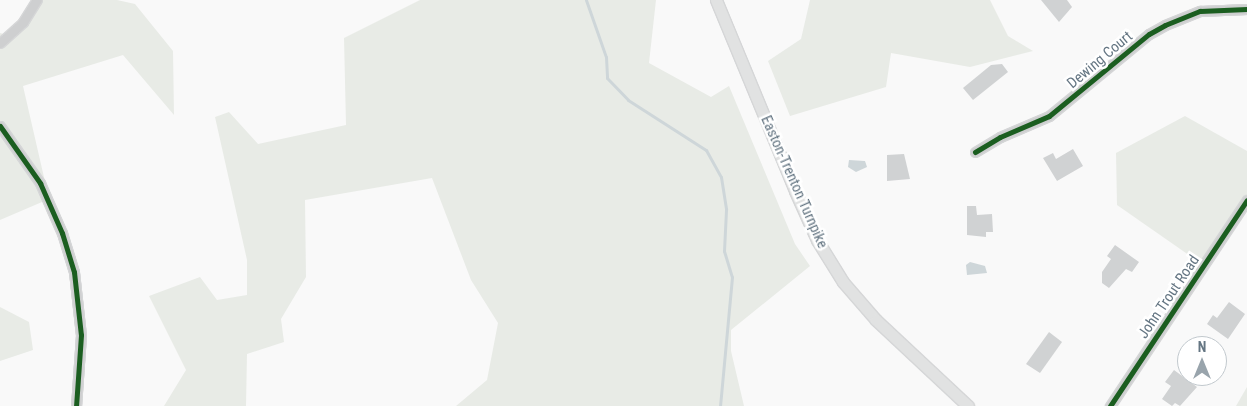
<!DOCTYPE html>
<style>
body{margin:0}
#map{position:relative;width:1247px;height:406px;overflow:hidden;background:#f9f9f9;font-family:"Roboto Condensed",sans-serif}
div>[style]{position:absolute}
.green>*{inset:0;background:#e8ebe6}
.water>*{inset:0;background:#ced6d9}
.stream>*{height:3px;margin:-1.5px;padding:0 1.5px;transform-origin:1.5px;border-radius:1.5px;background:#ced6d9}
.building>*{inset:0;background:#d0d2d3}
.roads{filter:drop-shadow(1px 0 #d5d6d7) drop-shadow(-1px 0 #d5d6d7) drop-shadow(0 1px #d5d6d7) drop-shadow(0 -1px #d5d6d7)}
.street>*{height:9px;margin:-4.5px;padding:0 4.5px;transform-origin:4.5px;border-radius:4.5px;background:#cecfd0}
.secondary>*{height:11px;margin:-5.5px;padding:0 5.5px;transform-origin:5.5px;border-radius:5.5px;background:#e1e2e2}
.cycleway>*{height:5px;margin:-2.5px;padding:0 2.5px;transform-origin:2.5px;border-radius:2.5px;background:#1b5e20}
span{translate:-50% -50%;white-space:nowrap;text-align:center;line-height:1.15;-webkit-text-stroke:5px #fff;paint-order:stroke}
.street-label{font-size:15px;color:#657683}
.north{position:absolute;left:1177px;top:336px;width:50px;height:50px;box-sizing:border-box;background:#fff;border:1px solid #c1c8cd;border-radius:50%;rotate:0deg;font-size:14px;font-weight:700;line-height:20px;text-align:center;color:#657683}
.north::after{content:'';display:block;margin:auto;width:18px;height:22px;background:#99a4ac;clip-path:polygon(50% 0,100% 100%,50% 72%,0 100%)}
</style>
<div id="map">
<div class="green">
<div style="clip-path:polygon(36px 0,117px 0,135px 4px,173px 51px,174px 115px,123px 55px,23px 86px,49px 199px,0 220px,0 33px,7px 35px)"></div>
<div style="clip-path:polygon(420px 0,656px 0,649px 63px,711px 97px,729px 86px,795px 244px,810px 266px,731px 330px,731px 351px,744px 406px,456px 406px,487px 380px,498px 323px,471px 280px,432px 178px,305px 200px,306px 277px,281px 319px,284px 342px,247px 354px,246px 406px,164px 406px,186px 370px,149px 296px,200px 277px,217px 300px,247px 295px,247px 260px,215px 117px,229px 112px,258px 144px,346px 125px,344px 38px)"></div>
<div style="clip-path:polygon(810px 0,990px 0,1008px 36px,1033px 51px,970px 67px,891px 53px,886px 87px,790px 116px,768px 61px,801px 39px)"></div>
<div style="clip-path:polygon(1185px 116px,1247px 151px,1247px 206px,1206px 267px,1117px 205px,1116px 153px)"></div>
<div style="clip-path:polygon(0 307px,29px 322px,33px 350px,0 361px)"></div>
<div style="clip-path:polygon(1247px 387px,1247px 406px,1236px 406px)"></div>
</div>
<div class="water">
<div style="clip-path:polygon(849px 160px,865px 161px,867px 167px,856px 172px,848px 167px)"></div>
<div style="clip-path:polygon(970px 262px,985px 266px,987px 273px,967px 275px,966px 265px)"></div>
</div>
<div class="stream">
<div style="left:586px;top:0;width:60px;rotate:70.7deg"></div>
<div style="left:606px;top:57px;width:21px;rotate:87deg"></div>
<div style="left:607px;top:78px;width:30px;rotate:46deg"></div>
<div style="left:628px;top:100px;width:93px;rotate:32.7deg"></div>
<div style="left:706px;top:150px;width:31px;rotate:61deg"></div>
<div style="left:721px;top:177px;width:33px;rotate:81deg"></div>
<div style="left:726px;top:210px;width:41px;rotate:92.8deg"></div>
<div style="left:724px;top:251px;width:27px;rotate:73deg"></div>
<div style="left:732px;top:277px;width:130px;rotate:95.3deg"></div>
</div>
<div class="building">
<div style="clip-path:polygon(1041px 0,1067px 0,1072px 7px,1059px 22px)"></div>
<div style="clip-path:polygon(1002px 64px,1008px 72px,973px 100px,963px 88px,991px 65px)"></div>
<div style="clip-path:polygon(1073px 149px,1083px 166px,1057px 181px,1043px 158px,1053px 153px,1056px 159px)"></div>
<div style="clip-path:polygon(904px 154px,910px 179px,887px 181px,887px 155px)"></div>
<div style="clip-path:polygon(967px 206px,976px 206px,977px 215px,992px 214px,993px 232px,986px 232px,986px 237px,967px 235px)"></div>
<div style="clip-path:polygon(1115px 245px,1139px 262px,1132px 272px,1126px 269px,1109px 288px,1102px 283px,1102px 272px,1111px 259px,1107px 256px)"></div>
<div style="clip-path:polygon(1229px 302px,1245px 314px,1228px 339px,1207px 324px,1213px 315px,1217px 318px)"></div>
<div style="clip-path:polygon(1049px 332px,1062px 342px,1040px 373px,1026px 364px)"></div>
<div style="clip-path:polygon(1174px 370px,1197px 387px,1180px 406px,1175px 403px,1172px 406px,1162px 399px,1171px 386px,1165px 382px)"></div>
</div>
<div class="roads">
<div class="street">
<div style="left:0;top:43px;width:31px;rotate:-42deg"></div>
<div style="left:23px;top:22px;width:26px;rotate:-58deg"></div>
<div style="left:0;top:126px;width:70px;rotate:54.9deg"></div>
<div style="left:40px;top:183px;width:55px;rotate:66.3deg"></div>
<div style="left:62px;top:233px;width:41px;rotate:72.9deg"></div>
<div style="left:74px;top:272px;width:63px;rotate:83.7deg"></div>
<div style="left:81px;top:335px;width:71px;rotate:94deg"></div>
<div style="left:975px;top:152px;width:29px;rotate:-31deg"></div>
<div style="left:1000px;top:137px;width:53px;rotate:-23.2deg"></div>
<div style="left:1049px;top:116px;width:129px;rotate:-39.4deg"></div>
<div style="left:1149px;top:34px;width:18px;rotate:-29deg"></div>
<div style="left:1165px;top:25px;width:38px;rotate:-22deg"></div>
<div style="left:1200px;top:11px;width:47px;rotate:-2.4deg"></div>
<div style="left:1110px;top:406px;width:247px;rotate:-56.4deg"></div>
</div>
<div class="secondary">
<div style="left:716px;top:0;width:207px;rotate:67.5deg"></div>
<div style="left:795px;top:191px;width:54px;rotate:65.8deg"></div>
<div style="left:817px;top:240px;width:49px;rotate:58.2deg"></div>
<div style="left:843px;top:282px;width:50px;rotate:49deg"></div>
<div style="left:876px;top:320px;width:126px;rotate:43.1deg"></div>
</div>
</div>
<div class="cycleway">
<div style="left:0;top:126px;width:70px;rotate:54.9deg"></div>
<div style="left:40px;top:183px;width:55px;rotate:66.3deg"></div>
<div style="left:62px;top:233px;width:41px;rotate:72.9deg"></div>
<div style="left:74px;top:272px;width:63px;rotate:83.7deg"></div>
<div style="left:81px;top:335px;width:71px;rotate:94deg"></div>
<div style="left:975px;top:152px;width:29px;rotate:-31deg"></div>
<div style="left:1000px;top:137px;width:53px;rotate:-23.2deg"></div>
<div style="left:1049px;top:116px;width:129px;rotate:-39.4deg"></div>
<div style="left:1149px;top:34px;width:18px;rotate:-29deg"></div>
<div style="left:1165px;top:25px;width:38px;rotate:-22deg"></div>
<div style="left:1200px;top:11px;width:47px;rotate:-2.4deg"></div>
<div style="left:1110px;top:406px;width:247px;rotate:-56.4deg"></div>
</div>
<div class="street-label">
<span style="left:1100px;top:60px;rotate:-40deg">Dewing Court</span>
<span style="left:794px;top:182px;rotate:66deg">Easton-Trenton Turnpike</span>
<span style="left:1169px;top:297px;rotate:-56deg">John Trout Road</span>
</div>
<div class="north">N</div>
</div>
